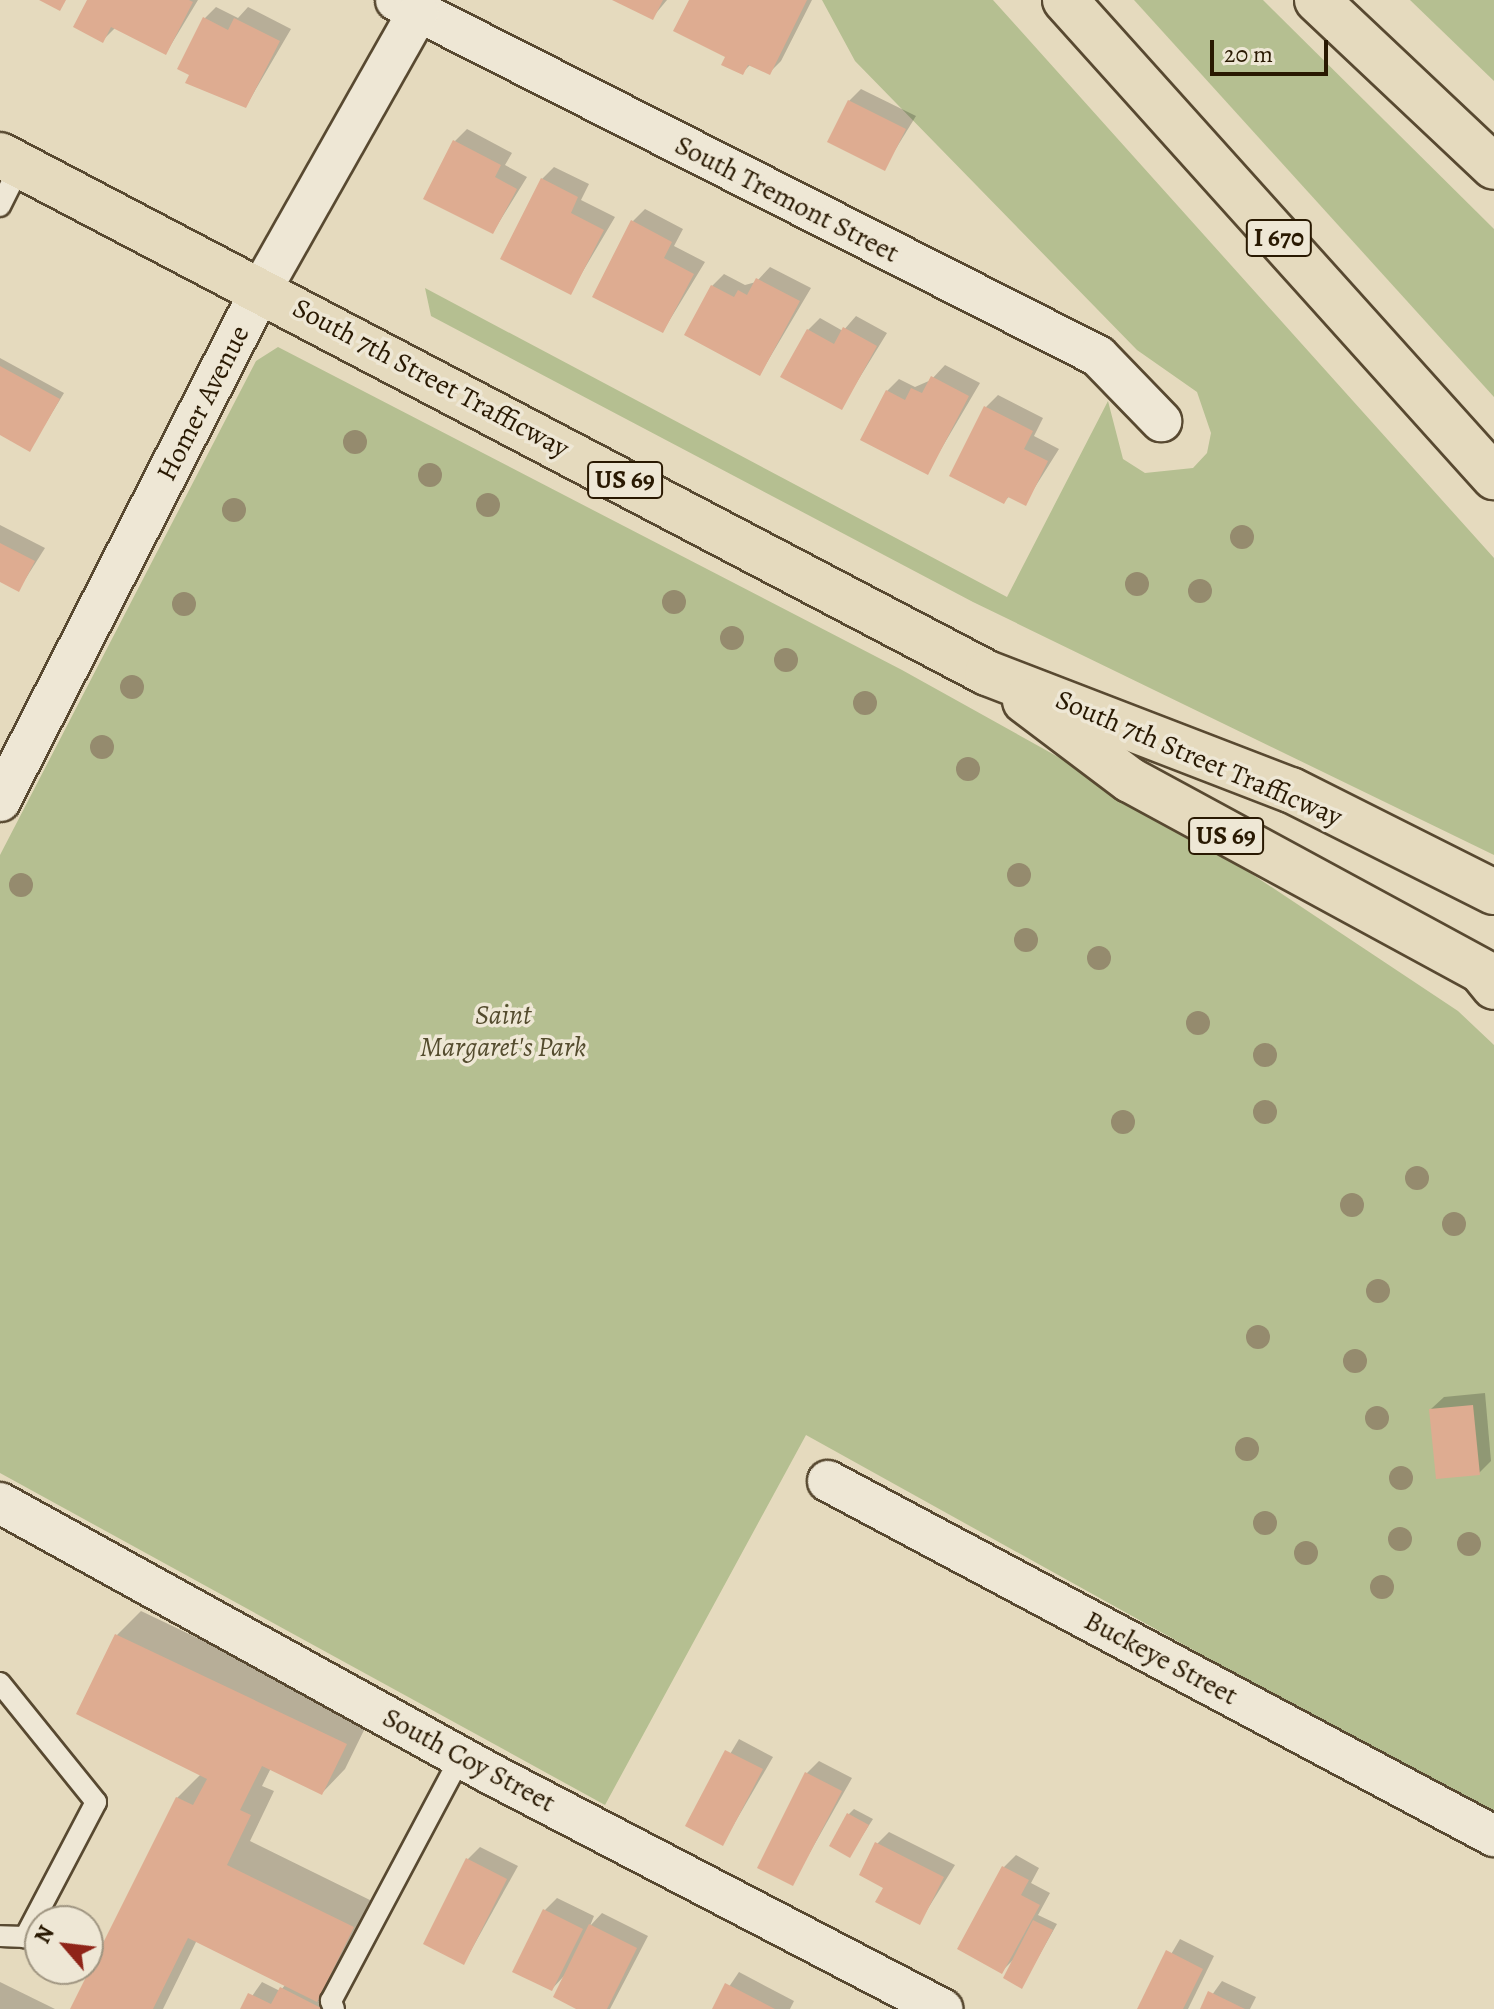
<!DOCTYPE html>
<style>
body{margin:0}
#map{position:relative;width:1494px;height:2009px;overflow:hidden;background:#e5dabe;font-family:Alegreya,serif}
div>[style]{position:absolute}
.green>*{inset:0;background:#b5bf91}
.shadow>*{inset:0;background:#0003}
.building>*{inset:0;background:#deac91}
.roads{filter:drop-shadow(2px 0 #584931) drop-shadow(-2px 0 #584931) drop-shadow(0 2px #584931) drop-shadow(0 -2px #584931)}
.service>*{height:20px;margin:-10px;padding:0 10px;transform-origin:10px;border-radius:10px;background:#eee7d5}
.minor>*{height:40px;margin:-20px;padding:0 20px;transform-origin:20px;border-radius:20px;background:#eee7d5}
.primary>*{height:44px;margin:-22px;padding:0 22px;transform-origin:22px;border-radius:22px;background:#e5dabe}
.motorway>*{height:44px;margin:-22px;padding:0 22px;transform-origin:22px;border-radius:22px;background:#e5dabe}
.trees>*{width:24px;height:24px;margin:-12px;border-radius:50%;background:#958b6e}
span{translate:-50% -50%;white-space:nowrap;text-align:center;line-height:1.15;-webkit-text-stroke:7px #eee7d5;paint-order:stroke}
.shield-label span{padding:2px 6px;background:#eee7d5;border:2px solid;border-radius:6px;-webkit-text-stroke-width:0}
.shield-label{font-size:26px;color:#291902;font-weight:700}
.street-label{font-size:28px;color:#291902}
.park-label{font-size:28px;color:#534b2d;font-style:italic}
.north{position:absolute;left:24px;top:1905px;width:80px;height:80px;box-sizing:border-box;background:#eee7d5;border:2px solid #9f9581;border-radius:50%;rotate:298deg;font-size:22px;font-weight:700;line-height:32px;text-align:center;color:#291902}
.north::after{content:'';display:block;margin:auto;width:28px;height:36px;background:#8f2418;clip-path:polygon(50% 0,100% 100%,50% 72%,0 100%)}
.scale{position:absolute;left:1210px;top:40px;width:118px;height:36px;box-sizing:border-box;border:4px solid #291902;border-top:0;padding-left:10px;font-size:24px;line-height:28px;white-space:nowrap;color:#291902;-webkit-text-stroke:6px #eee7d5;paint-order:stroke}
</style>
<div id="map">
<div class="green">
<div style="clip-path:polygon(822px 0,993px 0,1494px 558px,1494px 855px,973px 602px,431px 316px,425px 288px,1007px 597px,1108px 401px,1123px 459px,1145px 473px,1193px 468px,1207px 453px,1211px 433px,1197px 392px,1137px 350px,855px 61px)"></div>
<div style="clip-path:polygon(1134px 0,1263px 0,1494px 229px,1494px 397px)"></div>
<div style="clip-path:polygon(1410px 0,1494px 0,1494px 81px)"></div>
<div style="clip-path:polygon(278px 347px,902px 670px,1166px 817px,1458px 1011px,1494px 1045px,1494px 1817px,806px 1435px,605px 1805px,0 1473px,0 855px,256px 361px)"></div>
</div>
<div class="shadow">
<div style="clip-path:polygon(90px 0,198px 0,166px 53px,116px 27px,103px 40px)"></div>
<div style="clip-path:polygon(616px 0,667px 0,652px 18px)"></div>
<div style="clip-path:polygon(691px 0,812px 0,781px 61px,769px 73px,751px 64px,742px 73px)"></div>
<div style="clip-path:polygon(216px 7px,238px 18px,248px 7px,291px 29px,246px 106px,204px 19px)"></div>
<div style="clip-path:polygon(861px 89px,916px 116px,884px 168px,849px 101px)"></div>
<div style="clip-path:polygon(467px 129px,512px 153px,505px 165px,527px 177px,493px 232px,455px 141px)"></div>
<div style="clip-path:polygon(554px 167px,589px 184px,581px 200px,615px 217px,570px 293px,542px 179px)"></div>
<div style="clip-path:polygon(645px 209px,683px 229px,674px 246px,705px 262px,663px 331px,633px 221px)"></div>
<div style="clip-path:polygon(770px 267px,811px 288px,760px 374px,712px 286px,724px 274px,745px 285px,756px 282px)"></div>
<div style="clip-path:polygon(856px 316px,887px 333px,841px 408px,808px 330px,820px 318px,843px 331px)"></div>
<div style="clip-path:polygon(0 358px,64px 393px,30px 449px,0 433px)"></div>
<div style="clip-path:polygon(945px 365px,980px 383px,927px 473px,887px 391px,899px 379px,915px 387px,931px 380px)"></div>
<div style="clip-path:polygon(998px 395px,1043px 418px,1034px 436px,1059px 449px,1025px 503px,1010px 496px,1003px 502px,986px 407px)"></div>
<div style="clip-path:polygon(0 525px,45px 548px,19px 589px,0 580px)"></div>
<div style="clip-path:polygon(1485px 1393px,1491px 1461px,1479px 1473px,1431px 1409px,1444px 1397px)"></div>
<div style="clip-path:polygon(141px 1611px,369px 1720px,345px 1769px,322px 1793px,271px 1768px,262px 1786px,274px 1791px,250px 1841px,376px 1903px,341px 1976px,324px 1992px,323px 2009px,243px 2009px,262px 1982px,280px 1991px,286px 1984px,197px 1940px,163px 2009px,72px 2009px,177px 1798px,201px 1774px,78px 1713px,117px 1635px)"></div>
<div style="clip-path:polygon(739px 1739px,773px 1757px,723px 1843px,688px 1825px)"></div>
<div style="clip-path:polygon(819px 1761px,852px 1778px,792px 1884px,807px 1773px)"></div>
<div style="clip-path:polygon(854px 1809px,873px 1819px,850px 1855px,849px 1814px)"></div>
<div style="clip-path:polygon(889px 1832px,955px 1865px,919px 1923px,886px 1887px,877px 1844px)"></div>
<div style="clip-path:polygon(480px 1847px,518px 1866px,464px 1963px,468px 1859px)"></div>
<div style="clip-path:polygon(1016px 1855px,1039px 1868px,1031px 1883px,1050px 1893px,1038px 1915px,1057px 1924px,1022px 1986px,1015px 1958px,1001px 1972px,1004px 1867px)"></div>
<div style="clip-path:polygon(557px 1898px,594px 1916px,590px 1926px,602px 1913px,648px 1936px,610px 2009px,581px 2009px,564px 1976px,552px 1989px,545px 1910px)"></div>
<div style="clip-path:polygon(1180px 1939px,1214px 1956px,1188px 2009px,1139px 2009px)"></div>
<div style="clip-path:polygon(739px 1972px,794px 2001px,790px 2009px,714px 2009px)"></div>
<div style="clip-path:polygon(1222px 1981px,1256px 1997px,1250px 2009px,1202px 2009px)"></div>
<div style="clip-path:polygon(0 1982px,55px 2009px,0 2009px)"></div>
</div>
<div class="building">
<div style="clip-path:polygon(39px 0,66px 0,60px 11px)"></div>
<div style="clip-path:polygon(87px 0,189px 0,193px 2px,166px 55px,111px 27px,103px 43px,73px 27px)"></div>
<div style="clip-path:polygon(612px 0,663px 0,653px 20px)"></div>
<div style="clip-path:polygon(689px 0,807px 0,770px 75px,748px 65px,743px 75px,721px 65px,725px 57px,673px 31px)"></div>
<div style="clip-path:polygon(203px 17px,228px 30px,234px 18px,280px 41px,246px 108px,185px 83px,189px 75px,177px 69px)"></div>
<div style="clip-path:polygon(848px 100px,906px 129px,885px 171px,827px 142px)"></div>
<div style="clip-path:polygon(453px 140px,501px 165px,495px 177px,517px 189px,493px 234px,423px 199px)"></div>
<div style="clip-path:polygon(541px 178px,578px 197px,571px 213px,604px 230px,571px 295px,500px 259px)"></div>
<div style="clip-path:polygon(631px 220px,672px 242px,664px 258px,694px 274px,663px 333px,592px 297px)"></div>
<div style="clip-path:polygon(756px 278px,800px 301px,760px 376px,684px 335px,711px 285px,734px 297px,738px 290px,747px 295px)"></div>
<div style="clip-path:polygon(843px 327px,877px 346px,842px 410px,780px 377px,807px 329px,834px 344px)"></div>
<div style="clip-path:polygon(0 366px,60px 399px,30px 452px,0 435px)"></div>
<div style="clip-path:polygon(931px 376px,969px 396px,928px 475px,860px 440px,886px 390px,905px 400px,911px 388px,922px 393px)"></div>
<div style="clip-path:polygon(984px 406px,1033px 431px,1024px 449px,1048px 461px,1026px 506px,1008px 497px,1004px 504px,949px 476px)"></div>
<div style="clip-path:polygon(0 543px,35px 561px,19px 592px,0 582px)"></div>
<div style="clip-path:polygon(1473px 1405px,1480px 1475px,1436px 1479px,1429px 1409px)"></div>
<div style="clip-path:polygon(115px 1634px,347px 1744px,322px 1795px,262px 1766px,240px 1810px,251px 1815px,227px 1865px,354px 1927px,317px 2002px,188px 1938px,153px 2009px,70px 2009px,176px 1797px,193px 1805px,207px 1779px,76px 1714px)"></div>
<div style="clip-path:polygon(725px 1750px,763px 1769px,723px 1846px,685px 1826px)"></div>
<div style="clip-path:polygon(805px 1772px,842px 1791px,793px 1886px,757px 1868px)"></div>
<div style="clip-path:polygon(847px 1813px,869px 1825px,850px 1858px,829px 1846px)"></div>
<div style="clip-path:polygon(875px 1842px,944px 1877px,920px 1925px,875px 1902px,883px 1888px,859px 1875px)"></div>
<div style="clip-path:polygon(466px 1858px,507px 1879px,464px 1965px,423px 1944px)"></div>
<div style="clip-path:polygon(1002px 1866px,1029px 1880px,1021px 1895px,1040px 1905px,1002px 1974px,957px 1949px)"></div>
<div style="clip-path:polygon(543px 1909px,583px 1929px,552px 1991px,512px 1972px)"></div>
<div style="clip-path:polygon(1033px 1920px,1053px 1930px,1022px 1989px,1003px 1978px)"></div>
<div style="clip-path:polygon(589px 1924px,637px 1948px,607px 2009px,576px 2009px,553px 1997px)"></div>
<div style="clip-path:polygon(1166px 1950px,1203px 1969px,1183px 2009px,1137px 2009px)"></div>
<div style="clip-path:polygon(725px 1983px,775px 2009px,712px 2009px)"></div>
<div style="clip-path:polygon(280px 1987px,323px 2009px,240px 2009px,248px 1993px,271px 2004px)"></div>
<div style="clip-path:polygon(1208px 1991px,1245px 2009px,1200px 2009px)"></div>
</div>
<div class="roads">
<div class="service">
<div style="left:0;top:206px;width:45px;rotate:-63.4deg"></div>
<div style="left:0;top:1683px;width:153px;rotate:51.1deg"></div>
<div style="left:96px;top:1802px;width:153px;rotate:117.7deg"></div>
<div style="left:25px;top:1937px;width:25px;rotate:-178deg"></div>
<div style="left:334px;top:2009px;width:9px;rotate:-111deg"></div>
<div style="left:331px;top:2001px;width:276px;rotate:-62deg"></div>
</div>
<div class="minor">
<div style="left:396px;top:0;width:787px;rotate:26.89deg"></div>
<div style="left:1098px;top:356px;width:91px;rotate:45.9deg"></div>
<div style="left:0;top:801px;width:576px;rotate:-62.95deg"></div>
<div style="left:262px;top:288px;width:317px;rotate:-60.5deg"></div>
<div style="left:828px;top:1481px;width:755px;rotate:28.06deg"></div>
<div style="left:0;top:1503px;width:561px;rotate:28.9deg"></div>
<div style="left:491px;top:1774px;width:509px;rotate:27.52deg"></div>
</div>
<div class="primary">
<div style="left:0;top:155px;width:1115px;rotate:27.69deg"></div>
<div style="left:987px;top:673px;width:326px;rotate:21.1deg"></div>
<div style="left:1291px;top:790px;width:227px;rotate:26.7deg"></div>
<div style="left:1025px;top:701px;width:131px;rotate:37deg"></div>
<div style="left:1130px;top:780px;width:414px;rotate:28.5deg"></div>
</div>
<div class="motorway">
<div style="left:1065px;top:0;width:642px;rotate:48.03deg"></div>
<div style="left:1317px;top:0;width:243px;rotate:43.3deg"></div>
<div style="left:1482px;top:972px;width:19px;rotate:51deg"></div>
</div>
</div>
<div class="trees">
<div style="left:355px;top:442px"></div>
<div style="left:430px;top:475px"></div>
<div style="left:488px;top:505px"></div>
<div style="left:234px;top:510px"></div>
<div style="left:1242px;top:537px"></div>
<div style="left:1137px;top:584px"></div>
<div style="left:1200px;top:591px"></div>
<div style="left:674px;top:602px"></div>
<div style="left:184px;top:604px"></div>
<div style="left:732px;top:638px"></div>
<div style="left:786px;top:660px"></div>
<div style="left:132px;top:687px"></div>
<div style="left:865px;top:703px"></div>
<div style="left:102px;top:747px"></div>
<div style="left:968px;top:769px"></div>
<div style="left:1019px;top:875px"></div>
<div style="left:21px;top:885px"></div>
<div style="left:1026px;top:940px"></div>
<div style="left:1099px;top:958px"></div>
<div style="left:1198px;top:1023px"></div>
<div style="left:1265px;top:1055px"></div>
<div style="left:1265px;top:1112px"></div>
<div style="left:1123px;top:1122px"></div>
<div style="left:1417px;top:1178px"></div>
<div style="left:1352px;top:1205px"></div>
<div style="left:1454px;top:1224px"></div>
<div style="left:1378px;top:1291px"></div>
<div style="left:1258px;top:1337px"></div>
<div style="left:1355px;top:1361px"></div>
<div style="left:1377px;top:1418px"></div>
<div style="left:1247px;top:1449px"></div>
<div style="left:1401px;top:1478px"></div>
<div style="left:1265px;top:1523px"></div>
<div style="left:1400px;top:1539px"></div>
<div style="left:1469px;top:1544px"></div>
<div style="left:1306px;top:1553px"></div>
<div style="left:1382px;top:1587px"></div>
</div>
<div class="shield-label">
<span style="left:1279px;top:238px">I 670</span>
<span style="left:625px;top:480px">US 69</span>
<span style="left:1226px;top:836px">US 69</span>
</div>
<div class="street-label">
<span style="left:787px;top:199px;rotate:27deg">South Tremont Street</span>
<span style="left:431px;top:378px;rotate:28deg">South 7th Street Trafficway</span>
<span style="left:203px;top:403px;rotate:-63deg">Homer Avenue</span>
<span style="left:1199px;top:758px;rotate:23deg">South 7th Street Trafficway</span>
<span style="left:1161px;top:1658px;rotate:28deg">Buckeye Street</span>
<span style="left:469px;top:1760px;rotate:28deg">South Coy Street</span>
</div>
<div class="park-label">
<span style="left:503px;top:1031px">Saint<br>Margaret's Park</span>
</div>
<div class="north">N</div>
<div class="scale">20 m</div>
</div>
